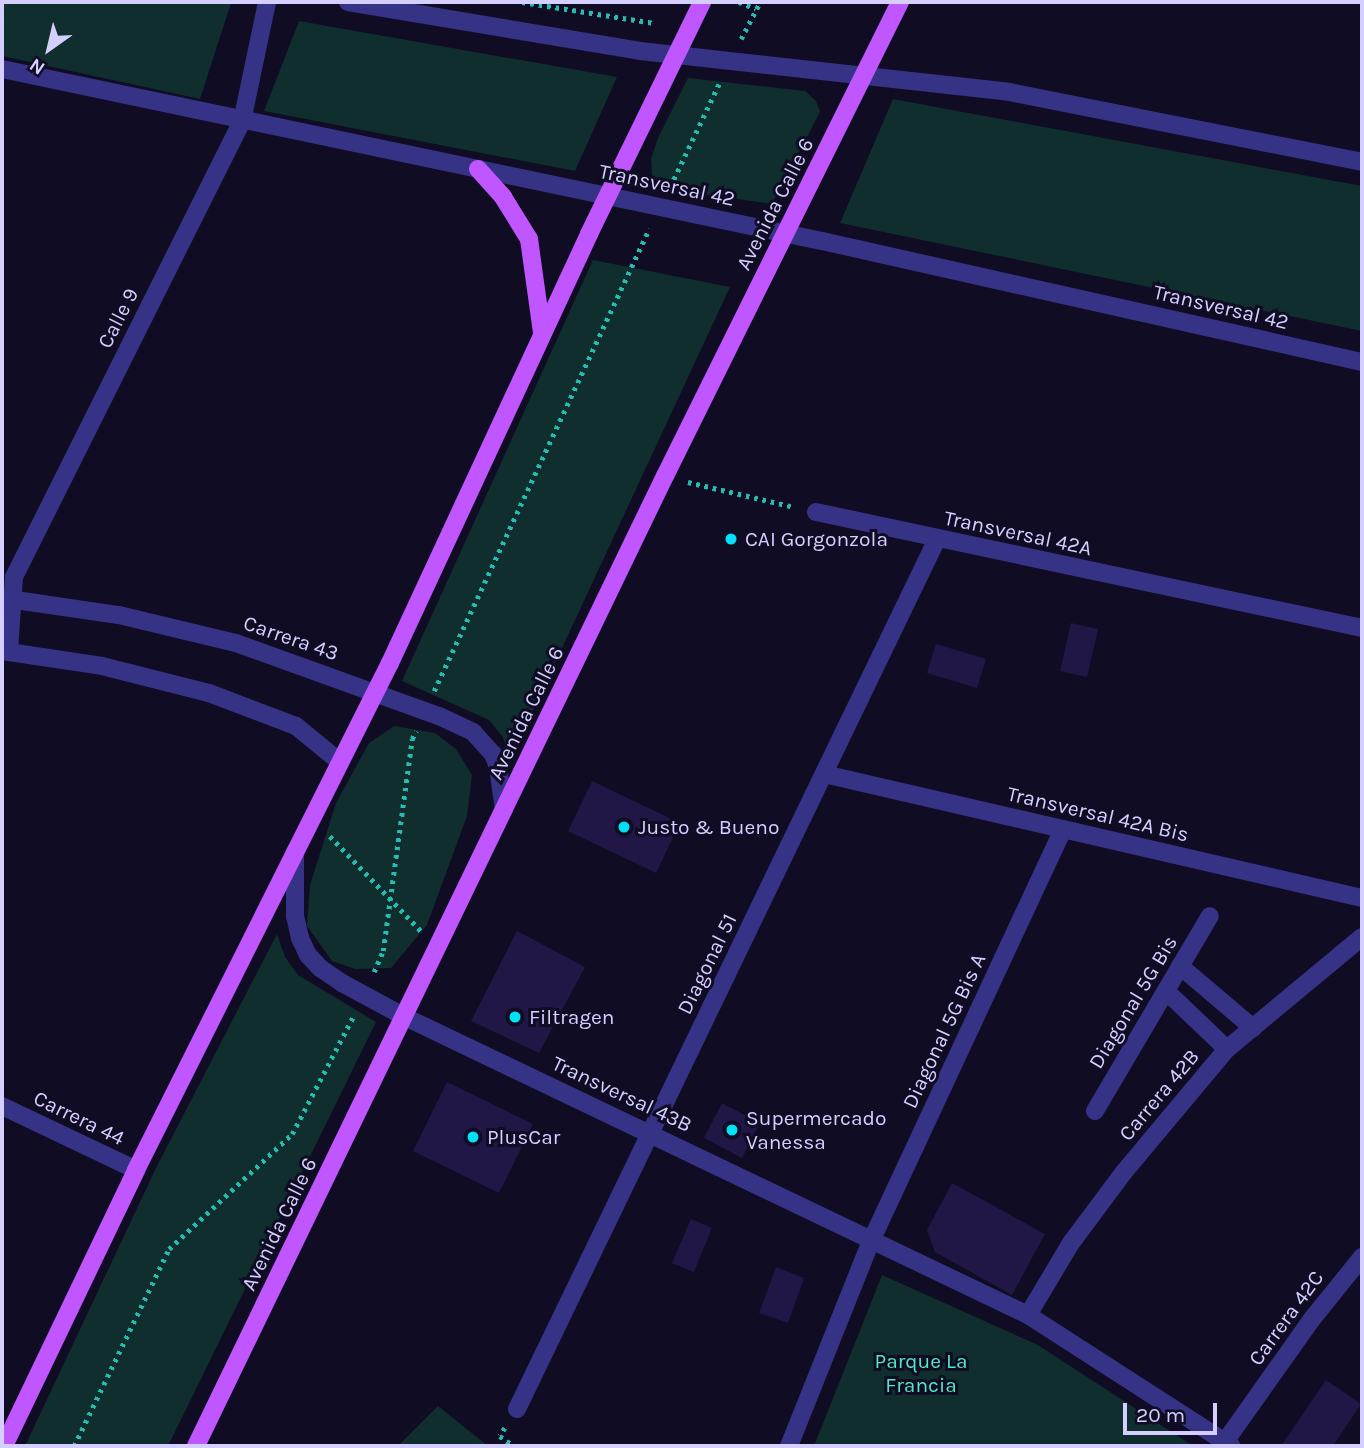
<!DOCTYPE html>
<style>
body{margin:0}
#map{position:relative;width:1364px;height:1448px;overflow:hidden;background:#100c24;font-family:Karla,sans-serif}
div>[style]{position:absolute}
.green>*{inset:0;background:#0f2e2d}
.building>*{inset:0;background:#201746}
.path>*{height:4.5px;margin-top:-2.25px;transform-origin:0;background:repeating-linear-gradient(90deg,#25bdb3 0 3.5px,transparent 0 8.5px)}
.service>*{height:18px;margin:-9px;padding:0 9px;transform-origin:9px;border-radius:9px;background:#363386}
.minor>*{height:18px;margin:-9px;padding:0 9px;transform-origin:9px;border-radius:9px;background:#363386}
.tertiary>*{height:18px;margin:-9px;padding:0 9px;transform-origin:9px;border-radius:9px;background:#363386}
.primary>*{height:18px;margin:-9px;padding:0 9px;transform-origin:9px;border-radius:9px;background:#bf56ff}
.dots>*{width:19px;height:19px;translate:-50% -50%;box-sizing:border-box;border:4px solid #100c24;border-radius:50%}
span{translate:-50% -50%;white-space:nowrap;text-align:center;line-height:1.15;-webkit-text-stroke:6px #100c24;paint-order:stroke}
.street-label{font-size:21px;color:#d4cfff}
.poi-label{font-size:21px;color:#d4cfff}
.left{translate:0 -50%;text-align:left}
.park-label{font-size:21px;color:#51e8c2}
.frame{position:absolute;inset:0;border:4px solid #d4cfff;pointer-events:none}
.north{position:absolute;left:14px;top:14px;width:70px;height:70px;-webkit-text-stroke:5px #100c24;paint-order:stroke;rotate:214deg;font-size:19px;font-weight:700;line-height:28px;text-align:center;color:#d4cfff}
.north::after{content:'';display:block;margin:auto;width:24px;height:32px;background:#d4cfff;clip-path:polygon(50% 0,100% 100%,50% 72%,0 100%)}
.scale{position:absolute;left:1123px;top:1403px;width:94px;height:32px;box-sizing:border-box;border:4px solid #d4cfff;border-top:0;padding-left:9px;font-size:21px;line-height:24px;white-space:nowrap;color:#d4cfff;-webkit-text-stroke:5px #100c24;paint-order:stroke}
</style>
<div id="map">
<div class="green">
<div style="clip-path:polygon(2px 2px,223px 2px,231px 3px,200px 99px,2px 56px)"></div>
<div style="clip-path:polygon(299px 21px,617px 77px,575px 171px,264px 111px)"></div>
<div style="clip-path:polygon(688px 78px,805px 91px,816px 101px,820px 112px,772px 204px,694px 193px,662px 184px,652px 175px,651px 159px,658px 138px)"></div>
<div style="clip-path:polygon(893px 99px,1362px 186px,1362px 331px,840px 223px)"></div>
<div style="clip-path:polygon(593px 260px,730px 287px,509px 762px,503px 737px,489px 720px,402px 681px)"></div>
<div style="clip-path:polygon(394px 726px,435px 733px,456px 749px,472px 775px,467px 816px,427px 925px,391px 968px,355px 969px,332px 961px,307px 926px,310px 885px,336px 803px,369px 743px)"></div>
<div style="clip-path:polygon(277px 934px,285px 957px,298px 975px,376px 1022px,168px 1446px,25px 1446px,156px 1168px)"></div>
<div style="clip-path:polygon(882px 1275px,1038px 1345px,1193px 1446px,814px 1446px)"></div>
<div style="clip-path:polygon(438px 1406px,488px 1446px,398px 1446px)"></div>
</div>
<div class="building">
<div style="clip-path:polygon(1071px 623px,1098px 629px,1087px 677px,1060px 671px)"></div>
<div style="clip-path:polygon(936px 644px,986px 659px,977px 688px,927px 673px)"></div>
<div style="clip-path:polygon(592px 781px,680px 823px,656px 873px,568px 831px)"></div>
<div style="clip-path:polygon(517px 931px,585px 967px,539px 1053px,471px 1021px)"></div>
<div style="clip-path:polygon(447px 1082px,533px 1124px,499px 1193px,413px 1151px)"></div>
<div style="clip-path:polygon(722px 1103px,760px 1123px,742px 1158px,704px 1138px)"></div>
<div style="clip-path:polygon(952px 1183px,1045px 1234px,1012px 1295px,935px 1252px,927px 1230px)"></div>
<div style="clip-path:polygon(691px 1219px,712px 1228px,694px 1272px,672px 1263px)"></div>
<div style="clip-path:polygon(776px 1267px,804px 1278px,788px 1323px,759px 1313px)"></div>
<div style="clip-path:polygon(1326px 1380px,1361px 1404px,1333px 1446px,1281px 1446px)"></div>
</div>
<div class="path">
<div style="left:522px;top:2px;width:134px;rotate:9deg"></div>
<div style="left:739px;top:2px;width:18px;rotate:22deg"></div>
<div style="left:741px;top:39px;width:42px;rotate:-62.8deg"></div>
<div style="left:670px;top:187px;width:114px;rotate:-64.6deg"></div>
<div style="left:688px;top:482px;width:110px;rotate:13.2deg"></div>
<div style="left:434px;top:691px;width:510px;rotate:-65.04deg"></div>
<div style="left:330px;top:836px;width:132px;rotate:46.2deg"></div>
<div style="left:374px;top:972px;width:23px;rotate:-67deg"></div>
<div style="left:383px;top:951px;width:214px;rotate:-82.2deg"></div>
<div style="left:412px;top:739px;width:9px;rotate:-63deg"></div>
<div style="left:505px;top:1428px;width:9px;rotate:122deg"></div>
<div style="left:500px;top:1436px;width:17px;rotate:36deg"></div>
<div style="left:74px;top:1446px;width:219px;rotate:-64.3deg"></div>
<div style="left:169px;top:1249px;width:168px;rotate:-43.1deg"></div>
<div style="left:292px;top:1134px;width:134px;rotate:-62.5deg"></div>
</div>
<div class="service">
<div style="left:1180px;top:966px;width:96px;rotate:40.3deg"></div>
<div style="left:1166px;top:991px;width:84px;rotate:43.6deg"></div>
<div style="left:1095px;top:1111px;width:226px;rotate:-59.5deg"></div>
</div>
<div class="minor">
<div style="left:816px;top:512px;width:558px;rotate:11.99deg"></div>
<div style="left:9px;top:652px;width:75px;rotate:-86.2deg"></div>
<div style="left:14px;top:577px;width:510px;rotate:-63.43deg"></div>
<div style="left:242px;top:121px;width:122px;rotate:-78.1deg"></div>
<div style="left:824px;top:774px;width:552px;rotate:12.98deg"></div>
<div style="left:2px;top:1106px;width:148px;rotate:25.5deg"></div>
<div style="left:1028px;top:1315px;width:84px;rotate:-59.2deg"></div>
<div style="left:1071px;top:1243px;width:89px;rotate:-53.3deg"></div>
<div style="left:1124px;top:1172px;width:160px;rotate:-50.1deg"></div>
<div style="left:1227px;top:1049px;width:175px;rotate:-39.7deg"></div>
<div style="left:517px;top:1409px;width:966px;rotate:-64.23deg"></div>
<div style="left:789px;top:1446px;width:223px;rotate:-68.2deg"></div>
<div style="left:872px;top:1239px;width:452px;rotate:-65deg"></div>
<div style="left:1222px;top:1446px;width:156px;rotate:-54.7deg"></div>
<div style="left:1312px;top:1319px;width:80px;rotate:-51.1deg"></div>
</div>
<div class="tertiary">
<div style="left:348px;top:2px;width:296px;rotate:9.5deg"></div>
<div style="left:640px;top:51px;width:371px;rotate:6.3deg"></div>
<div style="left:1009px;top:92px;width:360px;rotate:11.2deg"></div>
<div style="left:2px;top:69px;width:838px;rotate:11.85deg"></div>
<div style="left:822px;top:241px;width:553px;rotate:12.63deg"></div>
<div style="left:2px;top:598px;width:118px;rotate:8.3deg"></div>
<div style="left:119px;top:615px;width:120px;rotate:13.5deg"></div>
<div style="left:236px;top:643px;width:216px;rotate:19.8deg"></div>
<div style="left:439px;top:716px;width:38px;rotate:25deg"></div>
<div style="left:473px;top:732px;width:30px;rotate:48deg"></div>
<div style="left:493px;top:754px;width:14px;rotate:69deg"></div>
<div style="left:498px;top:767px;width:43px;rotate:82.1deg"></div>
<div style="left:2px;top:651px;width:101px;rotate:8.5deg"></div>
<div style="left:102px;top:666px;width:110px;rotate:14.2deg"></div>
<div style="left:209px;top:693px;width:93px;rotate:20.8deg"></div>
<div style="left:296px;top:726px;width:57px;rotate:39.3deg"></div>
<div style="left:295px;top:851px;width:65px;rotate:90deg"></div>
<div style="left:295px;top:916px;width:23px;rotate:77deg"></div>
<div style="left:300px;top:938px;width:19px;rotate:65deg"></div>
<div style="left:308px;top:955px;width:18px;rotate:47deg"></div>
<div style="left:320px;top:968px;width:27px;rotate:34deg"></div>
<div style="left:342px;top:983px;width:72px;rotate:28.4deg"></div>
<div style="left:405px;top:1017px;width:691px;rotate:25.56deg"></div>
<div style="left:1028px;top:1315px;width:242px;rotate:32.8deg"></div>
</div>
<div class="primary">
<div style="left:478px;top:169px;width:38px;rotate:48deg"></div>
<div style="left:503px;top:197px;width:49px;rotate:58.2deg"></div>
<div style="left:529px;top:239px;width:95px;rotate:82.1deg"></div>
<div style="left:4px;top:1446px;width:306px;rotate:-64.4deg"></div>
<div style="left:136px;top:1170px;width:567px;rotate:-63.39deg"></div>
<div style="left:390px;top:663px;width:473px;rotate:-65.1deg"></div>
<div style="left:589px;top:234px;width:258px;rotate:-64deg"></div>
<div style="left:196px;top:1446px;width:1077px;rotate:-64.2deg"></div>
<div style="left:665px;top:476px;width:529px;rotate:-63.63deg"></div>
</div>
<div class="dots">
<div style="left:731px;top:539px;background:#00e2fa"></div>
<div style="left:624px;top:827px;background:#00e2fa"></div>
<div style="left:515px;top:1017px;background:#00e2fa"></div>
<div style="left:732px;top:1130px;background:#00e2fa"></div>
<div style="left:473px;top:1137px;background:#00e2fa"></div>
</div>
<div class="street-label">
<span style="left:667px;top:185px;rotate:12deg">Transversal 42</span>
<span style="left:775px;top:204px;rotate:-63deg">Avenida Calle 6</span>
<span style="left:1221px;top:307px;rotate:13deg">Transversal 42</span>
<span style="left:118px;top:318px;rotate:-63deg">Calle 9</span>
<span style="left:1018px;top:533px;rotate:12deg">Transversal 42A</span>
<span style="left:291px;top:638px;rotate:19deg">Carrera 43</span>
<span style="left:526px;top:713px;rotate:-64deg">Avenida Calle 6</span>
<span style="left:1098px;top:814px;rotate:13deg">Transversal 42A Bis</span>
<span style="left:707px;top:964px;rotate:-64deg">Diagonal 51</span>
<span style="left:1133px;top:1002px;rotate:-59deg">Diagonal 5G Bis</span>
<span style="left:944px;top:1031px;rotate:-65deg">Diagonal 5G Bis A</span>
<span style="left:622px;top:1094px;rotate:25deg">Transversal 43B</span>
<span style="left:1159px;top:1095px;rotate:-50deg">Carrera 42B</span>
<span style="left:79px;top:1118px;rotate:26deg">Carrera 44</span>
<span style="left:279px;top:1224px;rotate:-64deg">Avenida Calle 6</span>
<span style="left:1286px;top:1318px;rotate:-54deg">Carrera 42C</span>
</div>
<div class="poi-label">
<span class="left" style="left:745px;top:539px">CAI Gorgonzola</span>
<span class="left" style="left:638px;top:827px">Justo &amp; Bueno</span>
<span class="left" style="left:529px;top:1017px">Filtragen</span>
<span class="left" style="left:746px;top:1130px">Supermercado<br>Vanessa</span>
<span class="left" style="left:487px;top:1137px">PlusCar</span>
</div>
<div class="park-label">
<span style="left:921px;top:1373px">Parque La<br>Francia</span>
</div>
<div class="frame"></div>
<div class="north">N</div>
<div class="scale">20 m</div>
</div>
